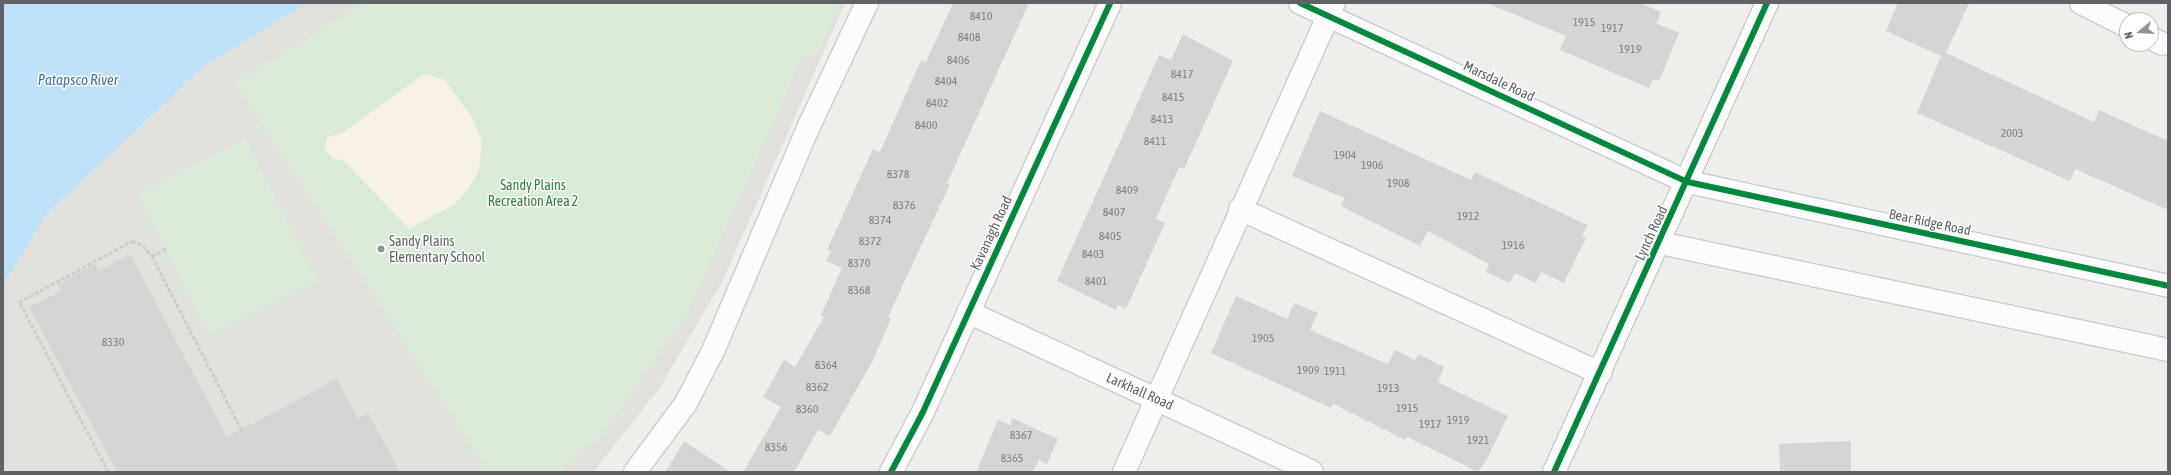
<!DOCTYPE html>
<style>
body{margin:0}
#map{position:relative;width:2171px;height:475px;overflow:hidden;background:#efeeea;font-family:"Asap Condensed",sans-serif}
div>[style]{position:absolute}
.education>*{inset:0;background:#e2e0da}
.green>*{inset:0;background:#d8ebd6}
.sand>*{inset:0;background:#f6f1e1}
.water>*{inset:0;background:#bfe0f9}
.building>*{inset:0;background:#d6d5d3}
.path>*{height:2.5px;margin-top:-1.25px;transform-origin:0;background:repeating-linear-gradient(90deg,#cacfcc 0 4px,transparent 0 6px)}
.roads{filter:drop-shadow(1px 0 #cbcccc) drop-shadow(-1px 0 #cbcccc) drop-shadow(0 1px #cbcccc) drop-shadow(0 -1px #cbcccc)}
.minor>*{height:22px;margin:-11px;padding:0 11px;transform-origin:11px;border-radius:11px;background:#fdfcfc}
.cycleway>*{height:6px;margin:-3px;padding:0 3px;transform-origin:3px;border-radius:3px;background:#00873e}
.dots>*{width:11px;height:11px;translate:-50% -50%;box-sizing:border-box;border:2px solid #fff;border-radius:50%}
span{translate:-50% -50%;white-space:nowrap;text-align:center;line-height:1.15;-webkit-text-stroke:3px #fff;paint-order:stroke}
.number-label{font-size:12px;color:#7e8184}
.number-label span{-webkit-text-stroke-width:0}
.street-label{font-size:14px;color:#5f6368}
.park-label{font-size:14px;color:#348238}
.poi-label{font-size:14px;color:#5f6368}
.left{translate:0 -50%;text-align:left}
.water-label{font-size:15px;color:#4174aa;font-style:italic}
.frame{position:absolute;inset:0;border:4px solid #5f6368;pointer-events:none}
.north{position:absolute;left:2119px;top:12px;width:40px;height:40px;box-sizing:border-box;background:#fff;border:1px solid #bfc1c3;border-radius:50%;rotate:252deg;font-size:11px;font-weight:700;line-height:16px;text-align:center;color:#5f6368}
.north::after{content:'';display:block;margin:auto;width:14px;height:18px;background:#919496;clip-path:polygon(50% 0,100% 100%,50% 72%,0 100%)}
</style>
<div id="map">
<div class="education">
<div style="clip-path:polygon(307px 3px,845px 3px,722px 282px,659px 389px,593px 472px,3px 472px,3px 286px,46px 215px,203px 67px)"></div>
</div>
<div class="green">
<div style="clip-path:polygon(364px 3px,840px 3px,818px 54px,802px 57px,687px 314px,600px 438px,556px 472px,489px 472px,235px 83px)"></div>
<div style="clip-path:polygon(245px 139px,318px 281px,210px 335px,138px 194px)"></div>
</div>
<div class="sand">
<div style="clip-path:polygon(424px 74px,444px 79px,472px 117px,482px 141px,479px 170px,468px 190px,454px 205px,409px 229px,343px 160px,333px 159px,323px 148px,328px 137px,342px 133px)"></div>
</div>
<div class="water">
<div style="clip-path:polygon(3px 3px,307px 3px,203px 67px,46px 215px,3px 286px)"></div>
</div>
<div class="building">
<div style="clip-path:polygon(953px 3px,1029px 3px,947px 183px,950px 184px,888px 317px,891px 318px,873px 360px,830px 436px,818px 430px,794px 472px,743px 472px,781px 407px,763px 397px,784px 360px,795px 367px,824px 317px,821px 315px,842px 268px,826px 261px,831px 251px,827px 250px,873px 149px,880px 152px,921px 60px,926px 62px)"></div>
<div style="clip-path:polygon(1487px 3px,1640px 3px,1661px 12px,1656px 23px,1679px 33px,1659px 81px,1653px 79px,1649px 88px,1560px 50px,1566px 36px)"></div>
<div style="clip-path:polygon(1898px 3px,1969px 3px,1946px 53px,2094px 122px,2099px 110px,2168px 141px,2168px 210px,2075px 169px,2070px 181px,1917px 113px,1941px 56px,1886px 31px)"></div>
<div style="clip-path:polygon(1183px 34px,1233px 61px,1184px 169px,1179px 167px,1156px 219px,1165px 223px,1126px 309px,1118px 305px,1116px 310px,1057px 281px,1159px 55px,1171px 60px)"></div>
<div style="clip-path:polygon(1320px 111px,1471px 180px,1475px 172px,1587px 225px,1582px 236px,1586px 238px,1564px 283px,1541px 272px,1536px 283px,1515px 273px,1510px 283px,1486px 272px,1489px 264px,1428px 231px,1420px 246px,1341px 206px,1345px 198px,1292px 176px)"></div>
<div style="clip-path:polygon(130px 254px,227px 437px,337px 379px,358px 419px,368px 413px,400px 472px,117px 472px,29px 307px,61px 291px,58px 284px,95px 264px,99px 271px)"></div>
<div style="clip-path:polygon(1236px 296px,1287px 319px,1294px 303px,1318px 313px,1310px 330px,1388px 364px,1395px 350px,1415px 360px,1418px 354px,1444px 367px,1438px 382px,1508px 416px,1486px 461px,1478px 472px,1407px 437px,1405px 440px,1333px 404px,1331px 408px,1211px 353px)"></div>
<div style="clip-path:polygon(1012px 418px,1058px 439px,1047px 464px,1039px 460px,1033px 472px,976px 472px,998px 420px,1010px 425px)"></div>
<div style="clip-path:polygon(684px 441px,731px 472px,665px 472px)"></div>
<div style="clip-path:polygon(1851px 441px,1851px 472px,1780px 472px,1779px 444px)"></div>
</div>
<div class="path">
<div style="left:152px;top:256px;width:16px;rotate:-27deg"></div>
<div style="left:108px;top:472px;width:192px;rotate:-117.6deg"></div>
<div style="left:19px;top:302px;width:128px;rotate:-28.4deg"></div>
<div style="left:132px;top:241px;width:12px;rotate:20deg"></div>
<div style="left:143px;top:245px;width:14px;rotate:51deg"></div>
<div style="left:152px;top:256px;width:196px;rotate:62.7deg"></div>
</div>
<div class="roads">
<div class="minor">
<div style="left:1300px;top:3px;width:427px;rotate:24.8deg"></div>
<div style="left:1688px;top:182px;width:491px;rotate:12.2deg"></div>
<div style="left:2081px;top:3px;width:51px;rotate:26.6deg"></div>
<div style="left:2151px;top:38px;width:13px;rotate:27deg"></div>
<div style="left:1240px;top:209px;width:396px;rotate:24.5deg"></div>
<div style="left:1660px;top:243px;width:519px;rotate:11.89deg"></div>
<div style="left:968px;top:312px;width:379px;rotate:24.9deg"></div>
<div style="left:635px;top:472px;width:86px;rotate:-53.5deg"></div>
<div style="left:686px;top:403px;width:59px;rotate:-62.6deg"></div>
<div style="left:713px;top:351px;width:247px;rotate:-66.9deg"></div>
<div style="left:810px;top:124px;width:134px;rotate:-64.8deg"></div>
<div style="left:891px;top:472px;width:66px;rotate:-61.9deg"></div>
<div style="left:922px;top:414px;width:452px;rotate:-65.4deg"></div>
<div style="left:1124px;top:472px;width:514px;rotate:-65.88deg"></div>
<div style="left:1554px;top:472px;width:515px;rotate:-65.57deg"></div>
</div>
</div>
<div class="cycleway">
<div style="left:1300px;top:3px;width:427px;rotate:24.8deg"></div>
<div style="left:1688px;top:182px;width:491px;rotate:12.2deg"></div>
<div style="left:891px;top:472px;width:66px;rotate:-61.9deg"></div>
<div style="left:922px;top:414px;width:452px;rotate:-65.4deg"></div>
<div style="left:1554px;top:472px;width:515px;rotate:-65.57deg"></div>
</div>
<div class="dots">
<div style="left:381px;top:249px;background:#919496"></div>
</div>
<div class="number-label">
<span style="left:981px;top:17px">8410</span>
<span style="left:1584px;top:23px">1915</span>
<span style="left:1612px;top:29px">1917</span>
<span style="left:969px;top:38px">8408</span>
<span style="left:1630px;top:50px">1919</span>
<span style="left:958px;top:61px">8406</span>
<span style="left:1182px;top:75px">8417</span>
<span style="left:946px;top:82px">8404</span>
<span style="left:1173px;top:98px">8415</span>
<span style="left:937px;top:104px">8402</span>
<span style="left:1162px;top:120px">8413</span>
<span style="left:926px;top:126px">8400</span>
<span style="left:2012px;top:134px">2003</span>
<span style="left:1155px;top:142px">8411</span>
<span style="left:1345px;top:156px">1904</span>
<span style="left:1372px;top:166px">1906</span>
<span style="left:898px;top:175px">8378</span>
<span style="left:1398px;top:184px">1908</span>
<span style="left:1127px;top:191px">8409</span>
<span style="left:904px;top:206px">8376</span>
<span style="left:1114px;top:213px">8407</span>
<span style="left:1468px;top:217px">1912</span>
<span style="left:880px;top:221px">8374</span>
<span style="left:1110px;top:237px">8405</span>
<span style="left:870px;top:242px">8372</span>
<span style="left:1513px;top:246px">1916</span>
<span style="left:1093px;top:255px">8403</span>
<span style="left:859px;top:264px">8370</span>
<span style="left:1096px;top:282px">8401</span>
<span style="left:859px;top:291px">8368</span>
<span style="left:1263px;top:339px">1905</span>
<span style="left:113px;top:343px">8330</span>
<span style="left:826px;top:366px">8364</span>
<span style="left:1308px;top:371px">1909</span>
<span style="left:1335px;top:372px">1911</span>
<span style="left:817px;top:388px">8362</span>
<span style="left:1388px;top:389px">1913</span>
<span style="left:1407px;top:409px">1915</span>
<span style="left:807px;top:410px">8360</span>
<span style="left:1458px;top:421px">1919</span>
<span style="left:1430px;top:425px">1917</span>
<span style="left:1021px;top:436px">8367</span>
<span style="left:1478px;top:441px">1921</span>
<span style="left:776px;top:448px">8356</span>
<span style="left:1012px;top:459px">8365</span>
</div>
<div class="street-label">
<span style="left:1499px;top:81px;rotate:25deg">Marsdale Road</span>
<span style="left:1930px;top:222px;rotate:12deg">Bear Ridge Road</span>
<span style="left:991px;top:233px;rotate:-65deg">Kavanagh Road</span>
<span style="left:1651px;top:233px;rotate:-65deg">Lynch Road</span>
<span style="left:1140px;top:391px;rotate:24deg">Larkhall Road</span>
</div>
<div class="park-label">
<span style="left:533px;top:193px">Sandy Plains<br>Recreation Area 2</span>
</div>
<div class="poi-label">
<span class="left" style="left:389px;top:249px">Sandy Plains<br>Elementary School</span>
</div>
<div class="water-label">
<span style="left:78px;top:80px">Patapsco River</span>
</div>
<div class="frame"></div>
<div class="north">N</div>
</div>
